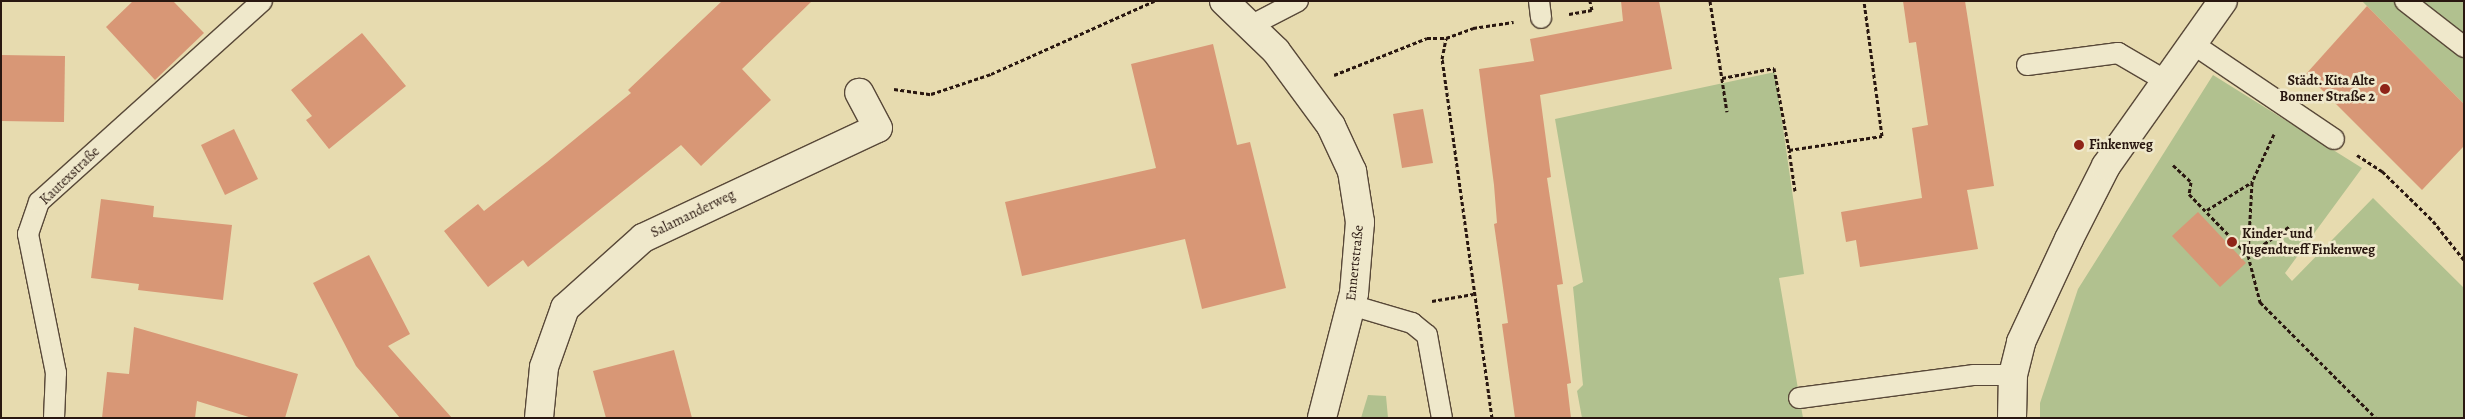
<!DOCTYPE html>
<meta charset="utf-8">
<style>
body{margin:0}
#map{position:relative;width:2465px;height:419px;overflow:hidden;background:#e7dbaf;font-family:Alegreya,serif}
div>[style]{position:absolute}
.green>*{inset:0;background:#b1c18f}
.building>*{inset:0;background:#d89776}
.path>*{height:3px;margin-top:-1.5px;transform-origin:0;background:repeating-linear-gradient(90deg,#291710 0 4px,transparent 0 6.5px)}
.roads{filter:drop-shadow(1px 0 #584838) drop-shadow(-1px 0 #584838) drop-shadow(0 1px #584838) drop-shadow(0 -1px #584838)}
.service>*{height:20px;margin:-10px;padding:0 10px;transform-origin:10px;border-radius:10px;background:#efe8cb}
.minor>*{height:28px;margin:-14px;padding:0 14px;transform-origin:14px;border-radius:14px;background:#efe8cb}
.dots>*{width:14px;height:14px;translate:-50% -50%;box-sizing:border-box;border:2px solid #efe8cb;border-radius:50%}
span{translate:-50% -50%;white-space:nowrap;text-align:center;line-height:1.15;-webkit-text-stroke:5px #efe8cb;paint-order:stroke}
.poi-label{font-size:14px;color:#291710;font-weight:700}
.right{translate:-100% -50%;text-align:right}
.left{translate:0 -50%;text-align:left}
.street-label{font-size:14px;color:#291710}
.frame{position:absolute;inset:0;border:2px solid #291710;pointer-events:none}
</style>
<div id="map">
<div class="green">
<div style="clip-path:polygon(2362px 1px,2464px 1px,2464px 104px,2367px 6px)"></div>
<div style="clip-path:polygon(1775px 72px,1804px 274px,1779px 278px,1803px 418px,1582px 418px,1577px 391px,1583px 385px,1573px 287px,1583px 282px,1555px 119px)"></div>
<div style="clip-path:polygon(2213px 75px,2362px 168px,2285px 273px,2292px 281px,2373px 198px,2464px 288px,2464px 418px,2040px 418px,2040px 403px,2078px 289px)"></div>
<div style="clip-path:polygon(1368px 395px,1386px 396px,1388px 418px,1361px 418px)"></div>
</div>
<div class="building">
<div style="clip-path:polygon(133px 1px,173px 1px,204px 33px,155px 80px,106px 27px)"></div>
<div style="clip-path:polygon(722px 1px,812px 1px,742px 69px,771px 100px,701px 166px,681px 145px,528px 267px,523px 260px,488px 287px,444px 231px,478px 204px,484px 211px,547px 162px,631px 93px,628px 90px)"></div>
<div style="clip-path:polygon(1621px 1px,1659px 1px,1672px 69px,1540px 95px,1551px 177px,1547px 178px,1563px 284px,1557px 285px,1571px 383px,1567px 384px,1571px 418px,1515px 418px,1502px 324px,1508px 323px,1494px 224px,1497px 223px,1494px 185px,1479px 69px,1534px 61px,1530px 39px,1623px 21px)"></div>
<div style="clip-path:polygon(1903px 1px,1965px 1px,1994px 186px,1967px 190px,1978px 249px,1860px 267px,1856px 240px,1846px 242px,1841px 212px,1922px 198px,1912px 128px,1928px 125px,1916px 42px,1909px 43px)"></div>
<div style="clip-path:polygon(2367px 6px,2464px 104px,2464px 146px,2422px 190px,2306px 74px)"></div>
<div style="clip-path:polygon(362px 33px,406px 86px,329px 149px,306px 120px,312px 116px,291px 90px)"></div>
<div style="clip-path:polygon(1213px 44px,1237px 145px,1250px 142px,1286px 288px,1202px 309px,1185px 239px,1022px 276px,1005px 202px,1156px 168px,1131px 64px)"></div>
<div style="clip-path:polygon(1px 55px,65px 56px,64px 122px,1px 121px)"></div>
<div style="clip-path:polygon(1423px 109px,1433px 163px,1402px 168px,1393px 114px)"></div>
<div style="clip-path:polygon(234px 129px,258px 179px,225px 195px,201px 145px)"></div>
<div style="clip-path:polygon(101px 199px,154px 206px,153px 217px,232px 225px,223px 300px,138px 290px,139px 284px,91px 278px)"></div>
<div style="clip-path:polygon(2198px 212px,2246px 263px,2220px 287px,2172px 236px)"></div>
<div style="clip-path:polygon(369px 255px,410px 334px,388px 346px,452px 418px,400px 418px,356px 366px,313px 283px)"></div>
<div style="clip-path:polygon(134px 327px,298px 374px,285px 418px,252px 418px,197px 401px,195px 418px,102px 418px,107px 372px,129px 374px)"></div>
<div style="clip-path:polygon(674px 350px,692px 418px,606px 418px,593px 371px)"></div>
</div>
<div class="path">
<div style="left:1710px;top:1px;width:112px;rotate:81.3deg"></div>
<div style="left:1569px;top:14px;width:23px;rotate:-10deg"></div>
<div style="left:1592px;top:10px;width:9px;rotate:-103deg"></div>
<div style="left:1334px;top:75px;width:100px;rotate:-21.7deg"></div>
<div style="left:1427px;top:38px;width:19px"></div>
<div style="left:1722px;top:78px;width:53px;rotate:-10.9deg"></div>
<div style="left:1774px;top:68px;width:83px;rotate:79.6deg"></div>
<div style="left:894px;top:89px;width:37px;rotate:8deg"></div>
<div style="left:931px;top:94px;width:63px;rotate:-18.4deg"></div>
<div style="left:991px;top:74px;width:179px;rotate:-24.1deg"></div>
<div style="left:2274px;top:134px;width:53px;rotate:114.6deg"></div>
<div style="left:2252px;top:182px;width:73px;rotate:93.1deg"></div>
<div style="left:2248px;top:255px;width:51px;rotate:-34.6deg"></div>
<div style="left:2357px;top:155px;width:30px;rotate:33deg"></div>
<div style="left:2382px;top:171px;width:71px;rotate:44.4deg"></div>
<div style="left:2433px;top:221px;width:50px;rotate:51.5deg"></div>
<div style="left:2173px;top:165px;width:25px;rotate:43deg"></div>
<div style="left:2191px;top:182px;width:12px;rotate:99deg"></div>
<div style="left:2189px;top:194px;width:85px;rotate:46deg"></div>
<div style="left:2248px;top:255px;width:49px;rotate:75.7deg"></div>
<div style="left:2260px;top:302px;width:164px;rotate:45deg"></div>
<div style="left:1795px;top:191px;width:41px;rotate:-98.3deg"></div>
<div style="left:1789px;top:150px;width:94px;rotate:-8.6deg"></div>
<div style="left:1882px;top:136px;width:136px;rotate:-97.6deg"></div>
<div style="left:2207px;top:210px;width:53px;rotate:-31.9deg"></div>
<div style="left:1432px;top:301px;width:42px;rotate:-9.7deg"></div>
<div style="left:1492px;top:418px;width:362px;rotate:-97.9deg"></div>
<div style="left:1442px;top:59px;width:21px;rotate:-79deg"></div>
<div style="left:1446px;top:38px;width:29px;rotate:-20deg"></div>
<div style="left:1473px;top:28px;width:41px;rotate:-8.3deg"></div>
</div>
<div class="roads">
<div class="service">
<div style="left:1539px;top:1px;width:17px;rotate:83deg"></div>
<div style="left:2405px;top:1px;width:75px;rotate:37.9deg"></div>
<div style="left:1250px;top:26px;width:54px;rotate:-27.5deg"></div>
<div style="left:2193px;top:44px;width:170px;rotate:34deg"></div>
<div style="left:2027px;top:65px;width:92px;rotate:-7.5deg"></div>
<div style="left:2118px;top:53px;width:56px;rotate:30.3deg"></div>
<div style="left:1351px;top:305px;width:64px;rotate:16.4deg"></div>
<div style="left:1412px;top:323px;width:19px;rotate:39deg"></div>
<div style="left:1427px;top:335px;width:84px;rotate:79.8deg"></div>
<div style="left:1799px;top:398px;width:177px;rotate:-7.5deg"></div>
<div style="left:1974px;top:375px;width:39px"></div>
<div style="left:54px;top:418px;width:45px;rotate:-87.5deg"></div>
<div style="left:56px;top:373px;width:142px;rotate:-101.4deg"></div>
<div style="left:28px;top:234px;width:34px;rotate:-71deg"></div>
<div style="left:39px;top:202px;width:300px;rotate:-42deg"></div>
</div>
<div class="minor">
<div style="left:1224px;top:1px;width:72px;rotate:43.9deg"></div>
<div style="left:1276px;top:51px;width:93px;rotate:53.7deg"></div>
<div style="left:1331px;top:126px;width:50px;rotate:65deg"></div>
<div style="left:1352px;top:171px;width:52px;rotate:81.1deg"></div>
<div style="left:1360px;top:222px;width:71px;rotate:94.8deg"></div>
<div style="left:1354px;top:293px;width:129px;rotate:104.4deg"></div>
<div style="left:539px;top:418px;width:51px;rotate:-84.4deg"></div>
<div style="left:544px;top:367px;width:63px;rotate:-70.4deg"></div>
<div style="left:565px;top:308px;width:105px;rotate:-41.9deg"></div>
<div style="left:643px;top:238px;width:259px;rotate:-25.1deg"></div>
<div style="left:878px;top:128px;width:40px;rotate:-118deg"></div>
<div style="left:2012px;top:418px;width:43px;rotate:-88.7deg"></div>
<div style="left:2013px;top:375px;width:34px;rotate:-76deg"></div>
<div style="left:2021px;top:342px;width:114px;rotate:-65deg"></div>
<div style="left:2069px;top:239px;width:82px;rotate:-63.1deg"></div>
<div style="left:2106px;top:166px;width:202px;rotate:-54.7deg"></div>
</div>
</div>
<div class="dots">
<div style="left:2385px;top:89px;background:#8f2418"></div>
<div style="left:2079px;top:145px;background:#8f2418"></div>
<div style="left:2232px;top:242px;background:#8f2418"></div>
</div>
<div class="poi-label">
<span class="right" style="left:2375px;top:89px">Städt. Kita Alte<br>Bonner Straße 2</span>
<span class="left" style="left:2089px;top:145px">Finkenweg</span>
<span class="left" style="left:2242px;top:242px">Kinder- und<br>Jugendtreff Finkenweg</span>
</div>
<div class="street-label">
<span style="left:70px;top:176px;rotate:-44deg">Kautexstraße</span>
<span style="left:693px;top:214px;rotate:-26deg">Salamanderweg</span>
<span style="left:1355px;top:263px;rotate:-84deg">Ennertstraße</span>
</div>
<div class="frame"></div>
</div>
